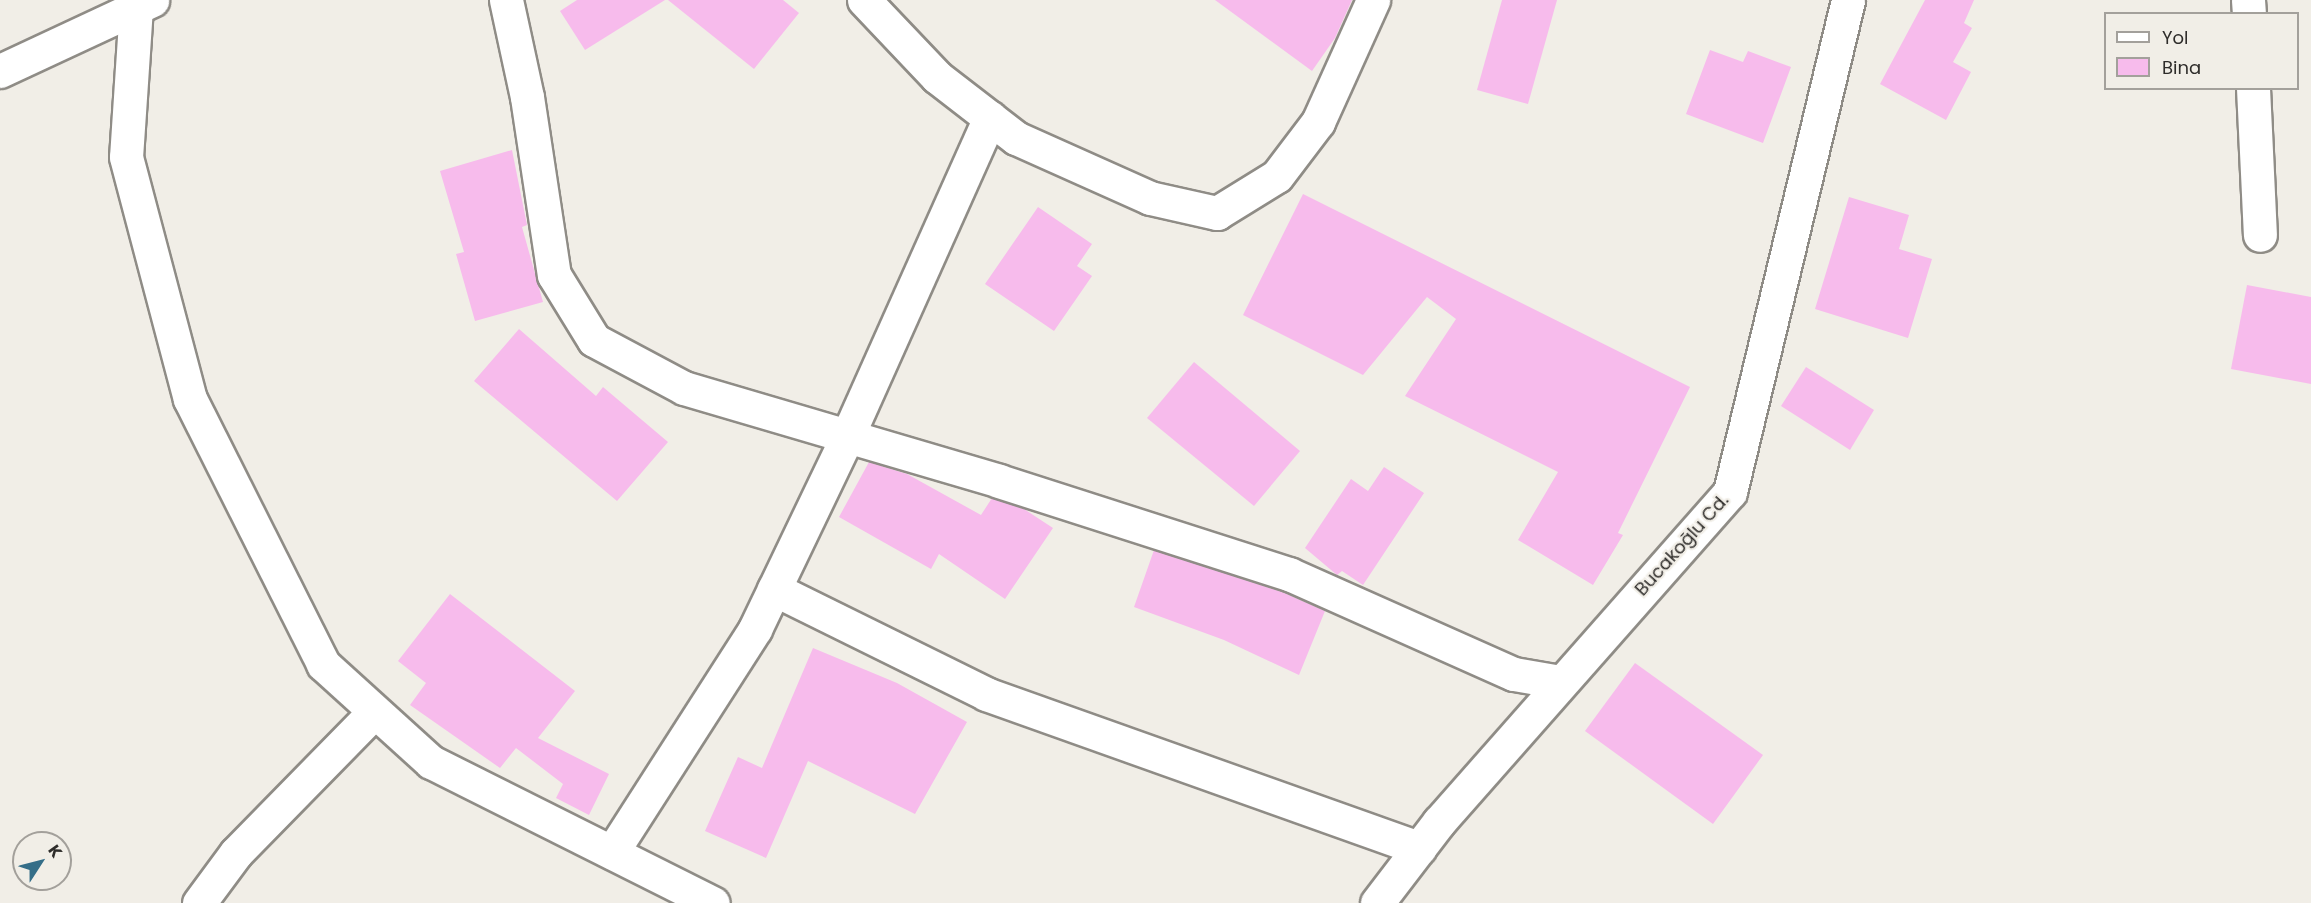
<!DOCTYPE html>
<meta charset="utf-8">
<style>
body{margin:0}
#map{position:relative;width:2311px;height:903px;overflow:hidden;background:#f1eee7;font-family:Poppins,sans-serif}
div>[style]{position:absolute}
.building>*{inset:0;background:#f7bbec}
.roads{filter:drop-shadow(2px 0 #8f8c86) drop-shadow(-2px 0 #8f8c86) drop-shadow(0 2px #8f8c86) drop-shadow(0 -2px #8f8c86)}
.minor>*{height:33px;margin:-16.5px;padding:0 16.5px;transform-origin:16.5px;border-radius:16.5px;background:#fff}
span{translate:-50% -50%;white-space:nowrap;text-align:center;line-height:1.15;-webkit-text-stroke:4.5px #f1eee7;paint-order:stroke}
.street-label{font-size:18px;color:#2e2c2a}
.legend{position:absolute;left:2104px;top:12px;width:195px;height:78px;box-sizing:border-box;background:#f1eee7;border:2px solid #a3a09b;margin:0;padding:8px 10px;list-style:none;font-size:18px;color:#2e2c2a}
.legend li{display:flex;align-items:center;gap:12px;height:30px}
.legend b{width:30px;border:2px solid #a3a09b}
.north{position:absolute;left:12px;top:831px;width:60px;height:60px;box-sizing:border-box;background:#f1eee7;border:2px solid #a3a09b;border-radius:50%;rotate:54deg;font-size:16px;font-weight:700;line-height:24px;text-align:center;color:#2e2c2a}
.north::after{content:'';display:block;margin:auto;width:21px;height:27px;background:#356e88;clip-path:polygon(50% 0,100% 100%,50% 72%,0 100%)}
</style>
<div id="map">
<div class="building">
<div style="clip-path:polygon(577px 0,665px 0,585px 50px,560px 11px)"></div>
<div style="clip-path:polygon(668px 0,783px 0,799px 13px,754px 69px)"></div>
<div style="clip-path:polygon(1215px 0,1352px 0,1335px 38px,1312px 71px)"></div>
<div style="clip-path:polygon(1502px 0,1557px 0,1528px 104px,1477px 90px)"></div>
<div style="clip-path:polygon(1925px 0,1974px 0,1964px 23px,1972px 28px,1953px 62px,1971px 72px,1946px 120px,1880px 84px)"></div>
<div style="clip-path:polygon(1710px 50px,1743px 62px,1748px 51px,1791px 67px,1763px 143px,1686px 114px)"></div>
<div style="clip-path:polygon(512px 150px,527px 225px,522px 227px,543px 302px,475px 321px,456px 254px,464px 252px,440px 171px)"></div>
<div style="clip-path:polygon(1303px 194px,1690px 387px,1618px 533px,1623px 535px,1593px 585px,1518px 540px,1558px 472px,1405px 396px,1456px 319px,1427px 297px,1363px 375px,1243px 315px)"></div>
<div style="clip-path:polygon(1849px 197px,1909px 215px,1899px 249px,1932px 259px,1908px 338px,1815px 309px)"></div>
<div style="clip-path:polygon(1038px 207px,1092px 244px,1077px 266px,1092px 276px,1054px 331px,985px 284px)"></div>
<div style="clip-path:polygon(2247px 285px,2311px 297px,2311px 384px,2231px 369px)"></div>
<div style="clip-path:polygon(519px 329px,596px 396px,603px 387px,668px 442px,617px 501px,474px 381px)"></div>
<div style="clip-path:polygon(1194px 362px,1300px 451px,1254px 506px,1147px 418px)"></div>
<div style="clip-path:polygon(1806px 367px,1874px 410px,1850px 450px,1781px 406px)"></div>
<div style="clip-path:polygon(869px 462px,907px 474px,981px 515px,992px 498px,1024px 509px,1053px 528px,1005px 599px,939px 554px,931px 569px,839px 517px)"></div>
<div style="clip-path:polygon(1384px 467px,1424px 493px,1363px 585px,1342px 571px,1337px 575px,1305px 548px,1351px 479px,1368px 491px)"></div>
<div style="clip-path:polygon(1154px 550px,1282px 592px,1325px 611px,1299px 675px,1224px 640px,1134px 607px)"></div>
<div style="clip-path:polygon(450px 594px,575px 691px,538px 738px,609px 774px,589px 815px,556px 798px,563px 784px,516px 748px,500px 768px,410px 705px,426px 683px,398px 661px)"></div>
<div style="clip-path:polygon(813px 648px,897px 683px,967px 722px,915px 814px,808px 761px,766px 858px,705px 831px,738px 757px,762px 768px)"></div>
<div style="clip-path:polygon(1635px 663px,1763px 755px,1713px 824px,1585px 731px)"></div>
</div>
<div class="roads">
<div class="minor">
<div style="left:506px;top:0;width:99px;rotate:77.8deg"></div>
<div style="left:527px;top:97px;width:180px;rotate:81.4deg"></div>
<div style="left:554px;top:275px;width:76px;rotate:58.4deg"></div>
<div style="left:594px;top:340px;width:102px;rotate:28.1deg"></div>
<div style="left:684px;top:388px;width:328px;rotate:16.4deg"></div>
<div style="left:999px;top:481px;width:305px;rotate:17.8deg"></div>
<div style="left:1289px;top:574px;width:246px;rotate:24deg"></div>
<div style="left:1514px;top:674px;width:47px;rotate:9.9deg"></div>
<div style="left:864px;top:0;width:106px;rotate:46.5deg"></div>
<div style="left:937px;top:77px;width:100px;rotate:37.7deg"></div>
<div style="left:1016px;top:138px;width:147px;rotate:24.1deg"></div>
<div style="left:1150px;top:198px;width:69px;rotate:12.6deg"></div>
<div style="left:1217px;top:213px;width:70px;rotate:-31.7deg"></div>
<div style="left:1277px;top:176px;width:68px;rotate:-52.8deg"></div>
<div style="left:1318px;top:122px;width:134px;rotate:-65.7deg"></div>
<div style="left:2248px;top:0;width:14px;rotate:86deg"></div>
<div style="left:136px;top:7px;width:150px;rotate:93.8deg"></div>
<div style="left:126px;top:157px;width:250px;rotate:75.2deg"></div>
<div style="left:190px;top:399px;width:297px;rotate:63.3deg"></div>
<div style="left:323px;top:664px;width:146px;rotate:42.2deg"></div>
<div style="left:431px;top:762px;width:315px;rotate:26.6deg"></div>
<div style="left:0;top:71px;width:168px;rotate:-25deg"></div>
<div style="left:2253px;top:88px;width:147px;rotate:87.3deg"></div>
<div style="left:774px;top:589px;width:237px;rotate:26.3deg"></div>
<div style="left:986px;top:694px;width:460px;rotate:19.6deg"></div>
<div style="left:612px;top:852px;width:265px;rotate:-57.3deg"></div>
<div style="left:755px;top:629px;width:213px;rotate:-64.4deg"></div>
<div style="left:847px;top:437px;width:350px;rotate:-65.9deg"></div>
<div style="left:199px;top:903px;width:62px;rotate:-53.5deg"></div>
<div style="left:236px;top:853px;width:197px;rotate:-45.6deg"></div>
<div style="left:1377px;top:903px;width:102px;rotate:-52.6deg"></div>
<div style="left:1439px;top:822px;width:440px;rotate:-48.6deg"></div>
<div style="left:1730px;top:492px;width:506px;rotate:-76.51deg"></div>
</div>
</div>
<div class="street-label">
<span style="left:1682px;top:545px;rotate:-48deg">Bucakoğlu Cd.</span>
</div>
<ul class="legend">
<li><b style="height:8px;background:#fff"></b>Yol</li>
<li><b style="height:16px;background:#f7bbec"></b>Bina</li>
</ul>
<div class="north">K</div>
</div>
